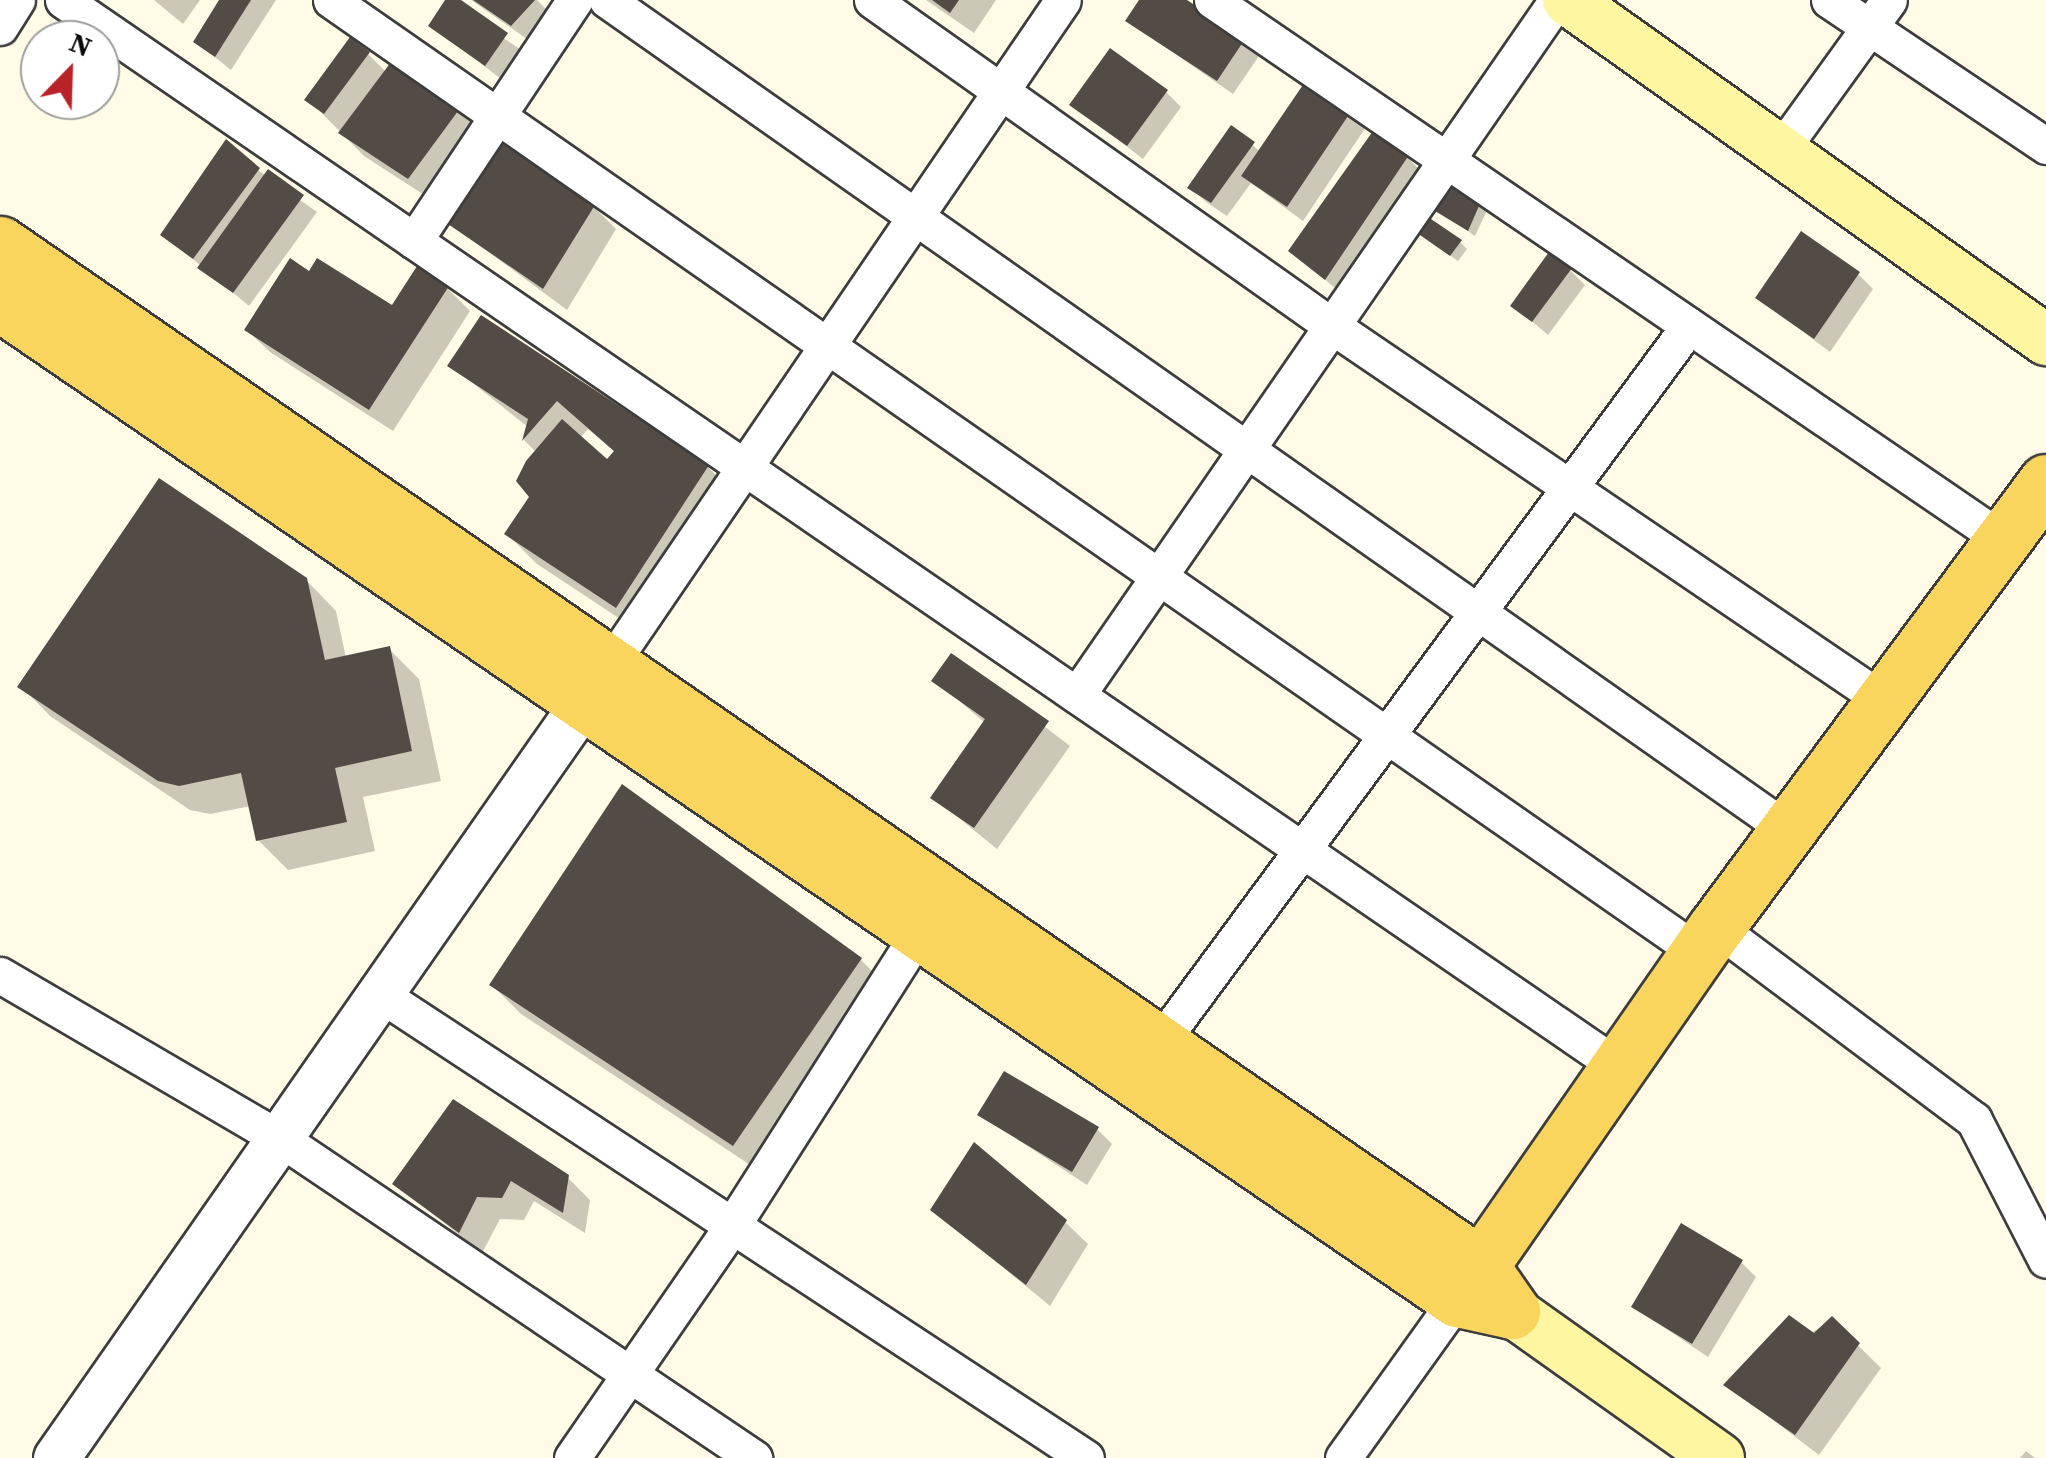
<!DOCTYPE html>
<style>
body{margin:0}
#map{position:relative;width:2046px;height:1458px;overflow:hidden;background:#fffbe6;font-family:"Source Serif 4",serif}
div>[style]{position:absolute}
.shadow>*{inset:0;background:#0003}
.building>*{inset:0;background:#524b46}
.roads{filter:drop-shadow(2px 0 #3d3d3d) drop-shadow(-2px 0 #3d3d3d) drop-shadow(0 2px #3d3d3d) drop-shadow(0 -2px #3d3d3d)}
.minor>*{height:35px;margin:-17.5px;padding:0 17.5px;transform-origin:17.5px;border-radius:17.5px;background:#fff}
.tertiary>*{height:45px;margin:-22.5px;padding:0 22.5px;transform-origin:22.5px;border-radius:22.5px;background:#fff}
.secondary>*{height:50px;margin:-25px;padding:0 25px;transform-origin:25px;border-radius:25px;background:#fff6a1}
.primary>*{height:55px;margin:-27.5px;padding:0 27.5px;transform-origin:27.5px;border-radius:27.5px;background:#f9d55d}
span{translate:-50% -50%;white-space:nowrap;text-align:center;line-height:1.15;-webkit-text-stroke:10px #fff;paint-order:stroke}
.north{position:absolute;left:20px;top:20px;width:100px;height:100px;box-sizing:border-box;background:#fff;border:2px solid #9d9d9d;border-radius:50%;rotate:23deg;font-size:28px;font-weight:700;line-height:40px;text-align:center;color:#0a0a0a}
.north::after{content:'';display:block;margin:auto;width:35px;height:45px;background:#b82328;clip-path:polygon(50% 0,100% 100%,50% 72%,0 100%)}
</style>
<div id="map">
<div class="shadow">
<div style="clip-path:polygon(154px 0,200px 0,183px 24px)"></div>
<div style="clip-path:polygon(222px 0,276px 0,231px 70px,196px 42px)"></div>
<div style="clip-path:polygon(448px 0,521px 50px,501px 79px,431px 25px)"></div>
<div style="clip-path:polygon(471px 0,537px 0,551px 14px,527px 39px)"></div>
<div style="clip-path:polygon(926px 0,996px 0,974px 33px)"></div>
<div style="clip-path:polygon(1142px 0,1182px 0,1259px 56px,1233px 94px,1128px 21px)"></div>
<div style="clip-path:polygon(368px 54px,386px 72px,460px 109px,482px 132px,432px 200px,364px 156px,308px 99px)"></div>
<div style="clip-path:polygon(1309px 80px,1368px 124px,1303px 221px,1251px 183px,1227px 216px,1206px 202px,1191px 187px,1232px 129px,1261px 152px)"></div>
<div style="clip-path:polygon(1166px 92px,1181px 107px,1143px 159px,1072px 104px)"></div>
<div style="clip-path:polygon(1407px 157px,1422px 172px,1341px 293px,1291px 251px)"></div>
<div style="clip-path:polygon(258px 170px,317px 212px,249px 306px,164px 235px)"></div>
<div style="clip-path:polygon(1454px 186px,1489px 206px,1475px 236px,1439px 211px)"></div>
<div style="clip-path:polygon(594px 207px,616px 229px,567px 310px,448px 222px)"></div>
<div style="clip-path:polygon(1428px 239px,1460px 242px,1467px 249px,1458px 261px)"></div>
<div style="clip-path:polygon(1570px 270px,1585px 285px,1548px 335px,1513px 305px)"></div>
<div style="clip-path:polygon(310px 274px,392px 309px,447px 288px,470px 311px,393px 431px,270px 352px,247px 330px)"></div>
<div style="clip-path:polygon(1858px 274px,1873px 289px,1830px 352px,1758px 298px)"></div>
<div style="clip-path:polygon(evenodd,481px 319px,708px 467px,737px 497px,646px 636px,537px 564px,507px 534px,532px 497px,539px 455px,524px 440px,528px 427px,451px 366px,481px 319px,588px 429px,616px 453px,608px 462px,580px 438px,588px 429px)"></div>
<div style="clip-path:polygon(306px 580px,336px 611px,346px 658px,389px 649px,419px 679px,441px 781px,363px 797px,375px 851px,288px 870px,258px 840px,251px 806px,210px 814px,190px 810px,50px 716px,21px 686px)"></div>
<div style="clip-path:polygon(952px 656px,1070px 746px,997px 849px,933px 797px,985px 723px,935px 680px)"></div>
<div style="clip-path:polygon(622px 788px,861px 960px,890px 989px,764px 1174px,521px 1014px,492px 985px)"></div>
<div style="clip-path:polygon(980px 1115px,1097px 1129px,1112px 1144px,1087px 1185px)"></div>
<div style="clip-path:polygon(567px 1177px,590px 1200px,585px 1233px,534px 1201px,524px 1220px,500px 1219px,482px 1253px,395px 1184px)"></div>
<div style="clip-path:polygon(933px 1210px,1065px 1222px,1088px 1244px,1050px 1306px)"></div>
<div style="clip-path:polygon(1741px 1262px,1756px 1277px,1708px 1357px,1634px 1307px)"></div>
<div style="clip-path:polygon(1832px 1320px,1881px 1368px,1819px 1455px,1727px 1385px)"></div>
<div style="clip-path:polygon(2026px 1451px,2035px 1458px,2020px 1458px)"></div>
</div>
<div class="building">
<div style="clip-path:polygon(219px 0,251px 0,215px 57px,193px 42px)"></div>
<div style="clip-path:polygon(445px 0,461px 0,508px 33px,485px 66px,428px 26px)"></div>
<div style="clip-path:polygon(473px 0,535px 0,511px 26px)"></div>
<div style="clip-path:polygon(932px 0,959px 0,950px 13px)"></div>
<div style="clip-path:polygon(1139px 0,1187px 0,1245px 39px,1217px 81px,1125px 21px)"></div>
<div style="clip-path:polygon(350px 37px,370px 52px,324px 114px,304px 100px)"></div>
<div style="clip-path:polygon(1110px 48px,1168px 90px,1127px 146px,1069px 105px)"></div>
<div style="clip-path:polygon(394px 58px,461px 107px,408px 179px,338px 133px)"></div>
<div style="clip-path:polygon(1309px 76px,1354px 107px,1287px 207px,1241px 176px)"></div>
<div style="clip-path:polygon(1231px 125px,1255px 142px,1211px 203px,1187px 188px)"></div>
<div style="clip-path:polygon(1373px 131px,1409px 155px,1325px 280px,1288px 251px)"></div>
<div style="clip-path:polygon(226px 139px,260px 168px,193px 259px,160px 235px)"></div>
<div style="clip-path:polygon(500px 142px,595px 205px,543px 289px,445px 222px)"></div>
<div style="clip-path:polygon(268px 169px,304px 195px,233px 293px,197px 268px)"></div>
<div style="clip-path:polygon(1454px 183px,1483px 197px,1468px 231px,1435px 211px)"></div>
<div style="clip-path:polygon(1428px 217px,1462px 240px,1450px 256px,1417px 233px)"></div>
<div style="clip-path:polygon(1801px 231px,1860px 272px,1814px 339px,1755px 298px)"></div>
<div style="clip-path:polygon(1549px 252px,1572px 268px,1532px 322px,1510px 306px)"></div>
<div style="clip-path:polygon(290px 258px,309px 271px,317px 258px,392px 305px,417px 266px,449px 286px,369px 410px,244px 330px)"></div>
<div style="clip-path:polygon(481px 315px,709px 465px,616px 608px,504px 534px,529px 497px,516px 481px,526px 461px,562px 419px,607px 459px,614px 451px,557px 401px,522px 441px,528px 419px,447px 366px)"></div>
<div style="clip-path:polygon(159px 478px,307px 578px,325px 660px,390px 646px,412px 751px,335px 768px,347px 822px,256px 841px,241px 773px,179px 786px,158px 781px,17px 687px)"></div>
<div style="clip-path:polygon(951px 653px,1049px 721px,974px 828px,930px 798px,985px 719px,931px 681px)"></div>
<div style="clip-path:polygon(622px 784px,862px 958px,733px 1146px,489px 985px)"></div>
<div style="clip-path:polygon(1004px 1071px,1099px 1127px,1072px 1172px,977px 1115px)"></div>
<div style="clip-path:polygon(453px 1099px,569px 1175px,563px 1213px,511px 1181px,502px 1198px,477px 1197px,459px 1233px,392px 1184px)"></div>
<div style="clip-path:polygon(974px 1142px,1067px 1220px,1026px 1285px,930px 1210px)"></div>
<div style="clip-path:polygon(1681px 1223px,1743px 1260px,1692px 1344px,1631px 1307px)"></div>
<div style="clip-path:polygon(1789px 1315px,1814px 1333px,1832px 1316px,1860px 1343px,1795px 1435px,1723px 1385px)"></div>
</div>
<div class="roads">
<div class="minor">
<div style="left:63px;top:0;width:1887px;rotate:34.44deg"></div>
<div style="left:331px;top:0;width:1667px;rotate:34.86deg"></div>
<div style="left:607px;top:0;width:1443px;rotate:35.1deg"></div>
<div style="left:872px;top:0;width:564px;rotate:35.33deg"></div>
<div style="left:1332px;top:326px;width:667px;rotate:34.19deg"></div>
<div style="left:1212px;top:0;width:958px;rotate:34.32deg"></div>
<div style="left:1829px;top:0;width:262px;rotate:33.9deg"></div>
<div style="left:0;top:27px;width:32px;rotate:-58deg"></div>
<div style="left:1780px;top:151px;width:186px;rotate:-54.2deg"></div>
<div style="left:414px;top:241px;width:290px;rotate:-56.3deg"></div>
<div style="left:611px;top:663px;width:802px;rotate:-55.72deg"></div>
<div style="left:1077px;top:695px;width:845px;rotate:-55.37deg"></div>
<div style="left:1716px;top:927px;width:322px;rotate:36.8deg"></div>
<div style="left:1974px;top:1120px;width:157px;rotate:62.8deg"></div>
<div style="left:0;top:975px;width:325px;rotate:30.3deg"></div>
<div style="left:281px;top:1139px;width:571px;rotate:34deg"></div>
<div style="left:383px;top:996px;width:841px;rotate:33.31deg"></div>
<div style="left:1161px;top:1041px;width:889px;rotate:-53.56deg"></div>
<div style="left:572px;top:1458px;width:282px;rotate:-55.4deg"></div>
<div style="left:732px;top:1226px;width:348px;rotate:-57.5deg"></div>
<div style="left:1343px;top:1458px;width:196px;rotate:-54.4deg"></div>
</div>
<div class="tertiary">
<div style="left:56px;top:1458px;width:952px;rotate:-55.09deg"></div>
</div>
<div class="secondary">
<div style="left:1568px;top:0;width:587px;rotate:35.42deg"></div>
<div style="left:1512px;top:1311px;width:254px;rotate:35.4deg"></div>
</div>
<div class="primary">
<div style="left:0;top:244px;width:1798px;rotate:34.6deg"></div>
<div style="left:1480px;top:1265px;width:56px;rotate:55.2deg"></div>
<div style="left:0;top:303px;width:1765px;rotate:34.36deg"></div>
<div style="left:1457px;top:1299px;width:56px;rotate:12.3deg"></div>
<div style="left:1460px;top:1295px;width:448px;rotate:-55.2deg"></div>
<div style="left:1716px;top:927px;width:554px;rotate:-53.44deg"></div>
</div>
</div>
<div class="north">N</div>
</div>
